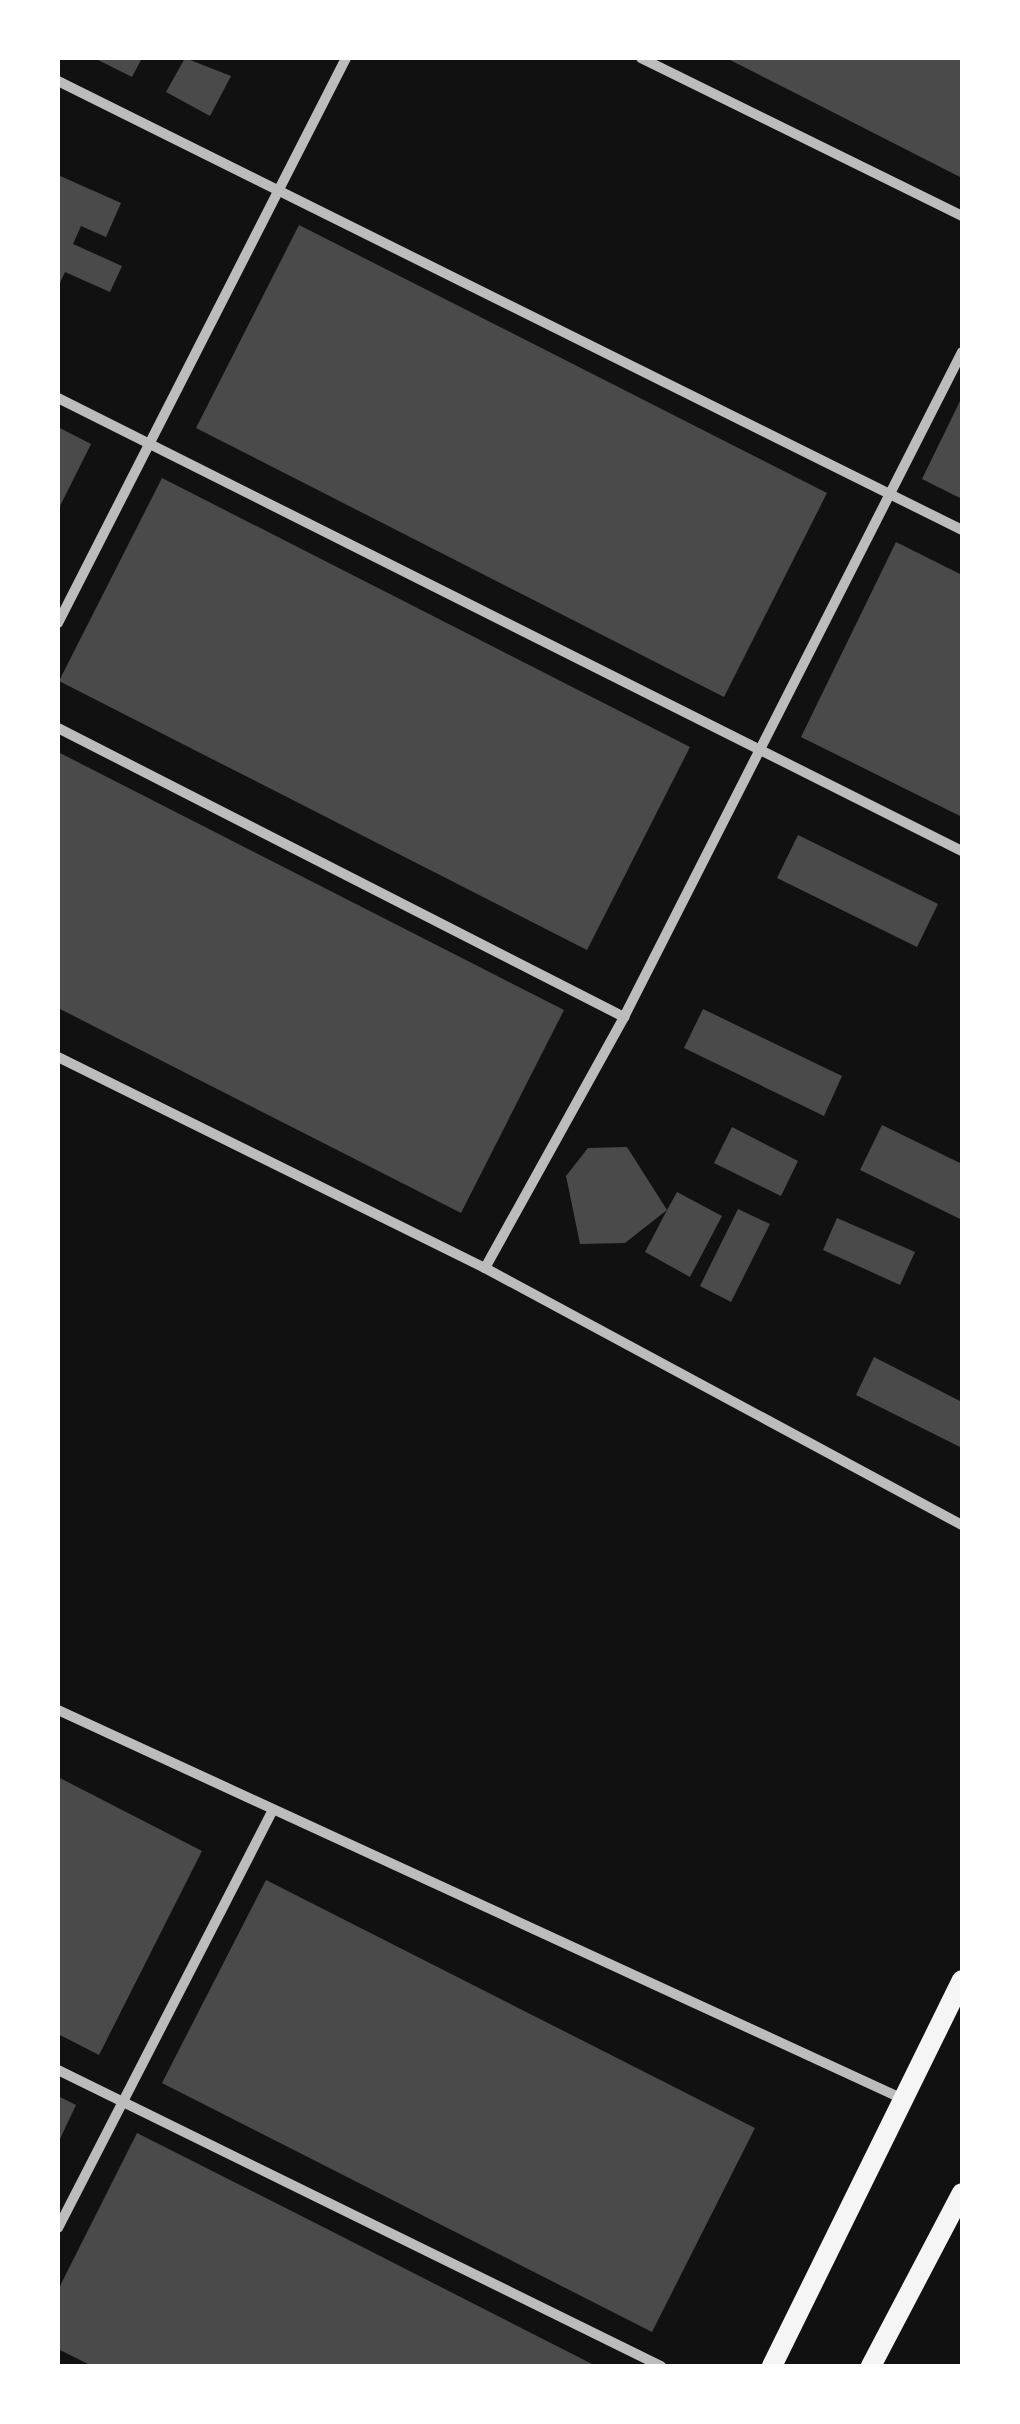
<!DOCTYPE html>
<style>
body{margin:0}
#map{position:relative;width:1020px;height:2424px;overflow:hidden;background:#111;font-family:Ubuntu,sans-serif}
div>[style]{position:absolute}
.building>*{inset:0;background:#4a4a4a}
.minor>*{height:10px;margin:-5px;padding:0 5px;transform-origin:5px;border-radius:5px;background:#bcbcbc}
.secondary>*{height:20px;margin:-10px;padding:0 10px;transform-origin:10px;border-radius:10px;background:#f5f5f5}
span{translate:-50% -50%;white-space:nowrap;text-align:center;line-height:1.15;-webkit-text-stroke:10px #fff;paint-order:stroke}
.frame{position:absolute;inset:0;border:60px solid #fff;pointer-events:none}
</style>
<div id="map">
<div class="building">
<div style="clip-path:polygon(94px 58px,142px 58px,132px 77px)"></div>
<div style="clip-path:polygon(185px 58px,231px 76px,210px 116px,166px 92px)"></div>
<div style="clip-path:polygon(726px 58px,962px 58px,962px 178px,801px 96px)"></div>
<div style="clip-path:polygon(58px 175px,121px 203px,106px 237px,81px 226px,73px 244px,122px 266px,110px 292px,65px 272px,58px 287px)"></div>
<div style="clip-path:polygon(299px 225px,827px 493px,724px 697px,196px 428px)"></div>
<div style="clip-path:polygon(962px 397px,962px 499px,922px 479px)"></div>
<div style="clip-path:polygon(58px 427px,91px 444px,58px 510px)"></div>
<div style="clip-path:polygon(162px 478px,690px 747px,587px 950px,59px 681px)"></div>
<div style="clip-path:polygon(896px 542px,962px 575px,962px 817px,801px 737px)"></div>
<div style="clip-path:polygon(58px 752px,564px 1010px,461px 1213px,58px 1008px)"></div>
<div style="clip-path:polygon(798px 835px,938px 904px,917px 947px,777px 878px)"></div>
<div style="clip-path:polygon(703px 1009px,842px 1076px,824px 1116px,684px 1048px)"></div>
<div style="clip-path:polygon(882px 1125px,962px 1164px,962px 1220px,860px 1170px)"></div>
<div style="clip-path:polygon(732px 1127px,798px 1161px,781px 1196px,714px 1163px)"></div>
<div style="clip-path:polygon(627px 1147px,667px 1210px,677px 1192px,722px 1216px,690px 1277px,645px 1252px,667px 1210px,625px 1243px,580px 1244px,566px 1176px,588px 1148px)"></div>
<div style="clip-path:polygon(738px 1209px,770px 1224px,731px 1302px,700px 1286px)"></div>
<div style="clip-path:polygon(837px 1218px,915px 1252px,900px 1285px,823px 1250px)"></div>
<div style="clip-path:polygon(874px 1357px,962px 1402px,962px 1448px,856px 1395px)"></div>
<div style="clip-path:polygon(58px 1777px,202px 1851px,99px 2055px,58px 2034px)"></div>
<div style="clip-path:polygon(266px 1880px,755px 2128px,652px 2332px,162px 2083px)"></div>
<div style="clip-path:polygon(58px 2096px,76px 2105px,58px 2143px)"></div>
<div style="clip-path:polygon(137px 2133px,333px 2232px,596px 2366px,92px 2366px,58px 2349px,58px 2290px)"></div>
</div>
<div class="minor">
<div style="left:641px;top:58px;width:358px;rotate:26.2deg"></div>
<div style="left:58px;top:81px;width:1009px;rotate:26.41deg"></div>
<div style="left:58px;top:398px;width:1011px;rotate:26.62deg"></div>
<div style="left:58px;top:623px;width:634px;rotate:-62.99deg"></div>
<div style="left:58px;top:728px;width:636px;rotate:27.05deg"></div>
<div style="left:58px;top:1057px;width:476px;rotate:26.3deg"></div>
<div style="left:485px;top:1268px;width:542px;rotate:28.32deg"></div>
<div style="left:485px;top:1268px;width:287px;rotate:-61deg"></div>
<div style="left:624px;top:1017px;width:746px;rotate:-63.06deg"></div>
<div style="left:58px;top:1710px;width:932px;rotate:24.72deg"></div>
<div style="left:58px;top:2070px;width:672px;rotate:26.15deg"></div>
<div style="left:58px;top:2228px;width:466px;rotate:-62.8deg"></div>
</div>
<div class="secondary">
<div style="left:772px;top:2366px;width:430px;rotate:-63.8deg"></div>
<div style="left:871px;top:2366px;width:195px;rotate:-62.3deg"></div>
</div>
<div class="frame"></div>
</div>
